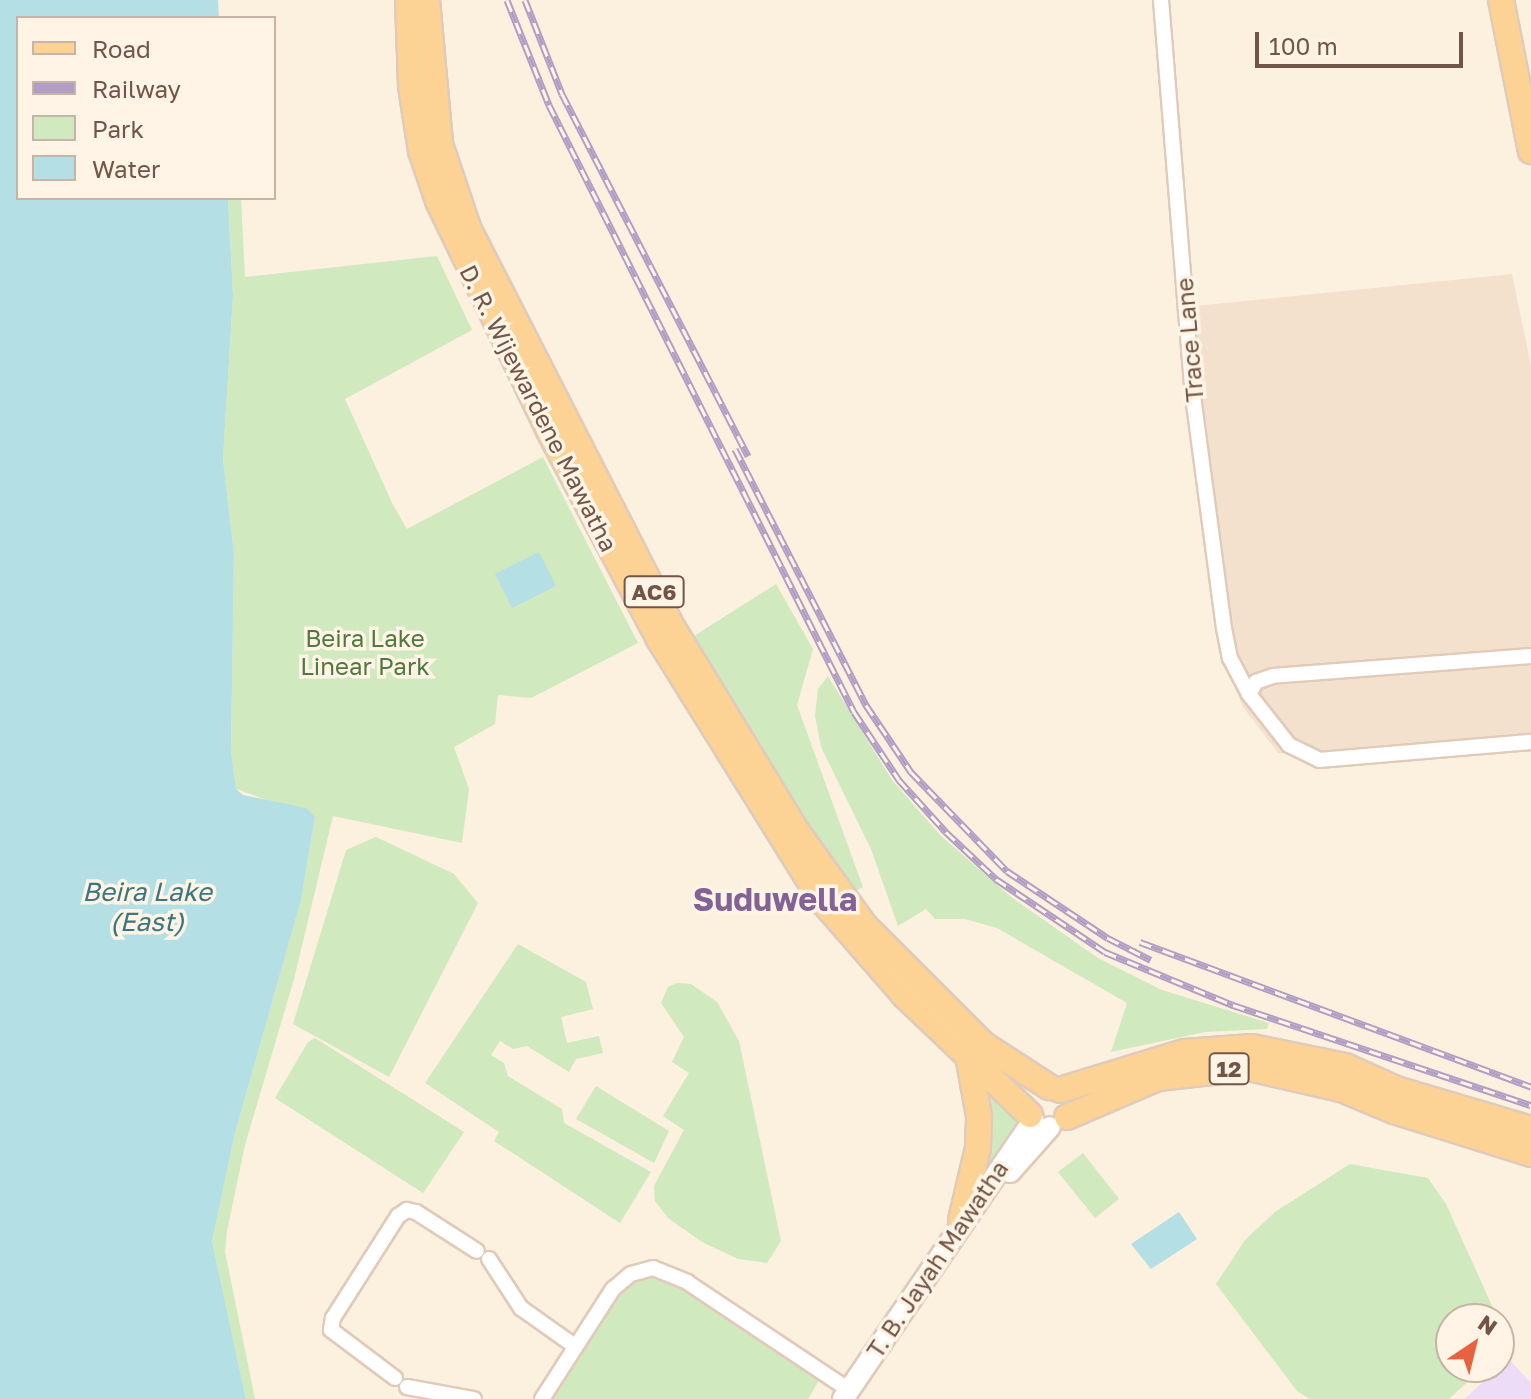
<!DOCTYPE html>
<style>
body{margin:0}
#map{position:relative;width:1531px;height:1399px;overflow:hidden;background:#fcf0de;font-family:"Golos Text",sans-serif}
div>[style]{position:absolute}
.residential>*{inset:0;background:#f4e1cd}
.education>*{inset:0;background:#eddcf8}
.green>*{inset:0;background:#d0e9be}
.water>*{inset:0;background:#b3dfe5}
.roads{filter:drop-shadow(2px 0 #e0cbbb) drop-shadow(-2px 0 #e0cbbb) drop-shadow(0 2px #e0cbbb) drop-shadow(0 -2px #e0cbbb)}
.minor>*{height:14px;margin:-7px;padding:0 7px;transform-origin:7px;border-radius:7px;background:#fff}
.secondary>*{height:20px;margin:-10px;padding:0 10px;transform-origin:10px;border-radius:10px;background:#fff}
.primary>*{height:24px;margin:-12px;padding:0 12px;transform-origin:12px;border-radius:12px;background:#fcd395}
.rail>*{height:7px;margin-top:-3.5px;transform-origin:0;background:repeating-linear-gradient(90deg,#fff4e5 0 12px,#b29ec4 0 24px);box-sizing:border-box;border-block:2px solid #b29ec4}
span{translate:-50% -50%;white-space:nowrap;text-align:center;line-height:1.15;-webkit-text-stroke:7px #fff4e5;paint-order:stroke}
.shield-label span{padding:2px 6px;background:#fff4e5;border:2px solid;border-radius:6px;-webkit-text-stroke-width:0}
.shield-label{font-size:22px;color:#725547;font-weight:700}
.street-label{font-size:24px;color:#725547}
.park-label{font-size:24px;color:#51783f}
.water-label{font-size:26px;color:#3e767f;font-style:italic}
.district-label{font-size:32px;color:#836296;font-weight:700}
.legend{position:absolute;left:16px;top:16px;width:260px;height:184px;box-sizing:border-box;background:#fff4e5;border:2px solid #c7b4a6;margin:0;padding:10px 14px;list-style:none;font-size:24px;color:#725547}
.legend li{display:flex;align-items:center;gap:16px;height:40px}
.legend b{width:40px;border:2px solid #c7b4a6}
.north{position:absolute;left:1435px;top:1303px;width:80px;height:80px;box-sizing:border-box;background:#fff4e5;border:2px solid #c7b4a6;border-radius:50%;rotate:35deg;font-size:22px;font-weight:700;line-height:32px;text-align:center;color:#725547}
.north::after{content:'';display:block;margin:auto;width:28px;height:36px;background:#e86241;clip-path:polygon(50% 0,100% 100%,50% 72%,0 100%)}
.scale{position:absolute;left:1255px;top:32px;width:208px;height:36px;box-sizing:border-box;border:4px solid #725547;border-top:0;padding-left:10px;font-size:24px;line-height:28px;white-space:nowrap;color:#725547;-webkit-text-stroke:6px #fff4e5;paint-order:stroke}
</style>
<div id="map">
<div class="residential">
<div style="clip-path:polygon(1512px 274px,1531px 366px,1531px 752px,1278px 753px,1243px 707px,1226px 666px,1176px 308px)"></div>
</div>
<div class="education">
<div style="clip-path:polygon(1509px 1359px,1531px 1383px,1531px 1399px,1464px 1399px)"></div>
</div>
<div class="green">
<div style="clip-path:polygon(228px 198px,241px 198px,245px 277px,437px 256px,472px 330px,345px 399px,393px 505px,407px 529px,543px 457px,638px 643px,531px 698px,498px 695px,495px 724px,454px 747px,469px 789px,462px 843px,333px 816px,294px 979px,245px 1145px,227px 1231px,225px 1252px,255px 1399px,246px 1399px,212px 1241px,235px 1133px,301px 900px,315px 817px,236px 789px,231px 751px,234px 553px,223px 459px,233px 295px)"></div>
<div style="clip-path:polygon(776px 584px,813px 649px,797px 705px,863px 887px,852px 893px,694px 636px)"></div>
<div style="clip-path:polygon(828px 676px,892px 780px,941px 836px,1011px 897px,1098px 958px,1162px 990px,1269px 1023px,1267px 1029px,1205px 1032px,1111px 1052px,1127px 1003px,997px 928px,965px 919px,935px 919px,926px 909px,898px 926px,871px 849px,821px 747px,815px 716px,818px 689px)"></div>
<div style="clip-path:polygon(376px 837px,454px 874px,478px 903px,389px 1077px,293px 1024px,346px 850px)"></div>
<div style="clip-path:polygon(518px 944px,586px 982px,593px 1009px,561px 1017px,567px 1043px,599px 1036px,603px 1053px,576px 1059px,569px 1072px,527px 1046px,513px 1049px,500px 1041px,491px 1055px,504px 1063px,508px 1076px,562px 1109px,564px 1123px,651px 1172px,620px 1223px,494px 1141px,499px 1132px,425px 1083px)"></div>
<div style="clip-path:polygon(677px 983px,691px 984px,717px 1002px,739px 1041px,781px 1241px,767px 1263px,738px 1259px,702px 1242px,668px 1218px,655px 1201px,654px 1186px,684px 1130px,663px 1116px,689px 1073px,672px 1062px,684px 1037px,661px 1003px,668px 987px)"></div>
<div style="clip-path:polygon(315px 1038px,464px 1132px,423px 1193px,275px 1098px,308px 1042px)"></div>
<div style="clip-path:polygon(596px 1086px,669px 1131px,654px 1163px,576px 1119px)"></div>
<div style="clip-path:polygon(980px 1087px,1020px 1124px,986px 1170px,983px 1169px)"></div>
<div style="clip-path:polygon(1083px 1153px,1119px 1199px,1095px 1218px,1058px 1172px)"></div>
<div style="clip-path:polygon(1350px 1164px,1428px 1178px,1446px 1204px,1498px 1319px,1451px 1319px,1451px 1367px,1484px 1367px,1449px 1399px,1310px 1399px,1297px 1391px,1216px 1284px,1245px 1240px,1275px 1212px)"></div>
<div style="clip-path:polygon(649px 1277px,679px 1286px,821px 1377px,808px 1399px,548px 1399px,621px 1289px)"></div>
</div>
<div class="water">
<div style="clip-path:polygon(0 0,218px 0,219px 18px,18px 18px,18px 198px,228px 198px,233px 295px,223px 459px,234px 553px,231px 751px,236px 789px,243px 795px,306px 808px,315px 817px,301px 900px,235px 1133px,212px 1241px,246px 1399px,0 1399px)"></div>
<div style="clip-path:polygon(539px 552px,556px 586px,512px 608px,495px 574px)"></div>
<div style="clip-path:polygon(1179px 1212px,1197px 1239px,1151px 1269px,1131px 1244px)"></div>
</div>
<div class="roads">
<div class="minor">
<div style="left:1161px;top:0;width:397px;rotate:85.4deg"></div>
<div style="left:1193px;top:396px;width:234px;rotate:82.4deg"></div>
<div style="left:1224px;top:628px;width:31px;rotate:79deg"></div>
<div style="left:1230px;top:658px;width:41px;rotate:62.2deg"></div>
<div style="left:1531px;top:656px;width:259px;rotate:175.6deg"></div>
<div style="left:1273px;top:676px;width:18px;rotate:161deg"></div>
<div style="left:1256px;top:682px;width:14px;rotate:120deg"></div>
<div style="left:1249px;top:694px;width:65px;rotate:51.9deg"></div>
<div style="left:1289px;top:745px;width:34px;rotate:26deg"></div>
<div style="left:1320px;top:760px;width:212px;rotate:-4.9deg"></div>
<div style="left:489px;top:1259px;width:59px;rotate:56.9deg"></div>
<div style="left:521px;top:1308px;width:67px;rotate:35.3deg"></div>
<div style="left:395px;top:1378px;width:80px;rotate:-143.1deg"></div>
<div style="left:331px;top:1330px;width:12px;rotate:-81deg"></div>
<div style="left:333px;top:1318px;width:121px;rotate:-57.5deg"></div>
<div style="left:398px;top:1216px;width:11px;rotate:-34deg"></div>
<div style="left:407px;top:1210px;width:9px;rotate:13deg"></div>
<div style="left:416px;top:1212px;width:72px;rotate:32.6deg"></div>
<div style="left:407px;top:1387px;width:68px;rotate:10.2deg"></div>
<div style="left:542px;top:1399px;width:131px;rotate:-57.2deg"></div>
<div style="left:613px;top:1289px;width:23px;rotate:-40deg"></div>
<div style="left:631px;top:1274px;width:23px;rotate:-15deg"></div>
<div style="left:653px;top:1268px;width:37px;rotate:22deg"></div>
<div style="left:687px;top:1282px;width:195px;rotate:33.7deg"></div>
</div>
<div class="secondary">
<div style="left:1010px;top:1172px;width:60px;rotate:-48.4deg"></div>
<div style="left:843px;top:1399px;width:338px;rotate:-55.7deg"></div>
</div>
<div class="primary">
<div style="left:408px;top:0;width:86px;rotate:88deg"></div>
<div style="left:411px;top:86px;width:66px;rotate:81.3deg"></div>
<div style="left:421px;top:151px;width:53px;rotate:71.2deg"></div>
<div style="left:438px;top:201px;width:255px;rotate:64.2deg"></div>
<div style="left:549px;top:431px;width:235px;rotate:62.1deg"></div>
<div style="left:659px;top:639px;width:310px;rotate:58.1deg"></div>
<div style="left:823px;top:902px;width:123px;rotate:48.9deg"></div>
<div style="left:904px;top:995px;width:174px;rotate:43.6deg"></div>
<div style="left:427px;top:0;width:145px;rotate:84.8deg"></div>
<div style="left:440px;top:144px;width:91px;rotate:71.4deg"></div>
<div style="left:469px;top:230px;width:449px;rotate:62.9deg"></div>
<div style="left:674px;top:630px;width:238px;rotate:58.6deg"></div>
<div style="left:798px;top:833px;width:113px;rotate:54.3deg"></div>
<div style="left:864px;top:925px;width:168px;rotate:45deg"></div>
<div style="left:983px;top:1044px;width:79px;rotate:33.1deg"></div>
<div style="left:1501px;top:0;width:154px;rotate:78.8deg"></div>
<div style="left:1060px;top:1090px;width:130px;rotate:-17deg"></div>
<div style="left:1184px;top:1052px;width:68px;rotate:-4.2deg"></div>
<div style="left:1252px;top:1047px;width:95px;rotate:11.5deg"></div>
<div style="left:1345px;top:1066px;width:56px;rotate:24.3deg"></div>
<div style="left:1396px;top:1089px;width:141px;rotate:16.5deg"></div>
<div style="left:1067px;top:1117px;width:99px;rotate:-23.2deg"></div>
<div style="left:1158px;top:1078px;width:92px;rotate:-6.3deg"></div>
<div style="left:1249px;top:1068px;width:94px;rotate:12.9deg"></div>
<div style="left:1341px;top:1089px;width:57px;rotate:22.5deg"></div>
<div style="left:1394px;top:1111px;width:144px;rotate:17.4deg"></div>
<div style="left:961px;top:1220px;width:74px;rotate:-76.7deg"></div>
<div style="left:978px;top:1148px;width:32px;rotate:-88deg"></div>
<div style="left:979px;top:1116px;width:56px;rotate:-100.3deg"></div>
</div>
</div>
<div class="rail">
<div style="left:507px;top:0;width:113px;rotate:68.2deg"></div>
<div style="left:549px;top:105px;width:679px;rotate:63.32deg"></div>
<div style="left:854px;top:712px;width:82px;rotate:56.5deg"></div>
<div style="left:899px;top:780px;width:70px;rotate:47.9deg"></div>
<div style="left:946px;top:832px;width:69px;rotate:43.2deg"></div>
<div style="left:996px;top:879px;width:131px;rotate:33.8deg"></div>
<div style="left:1105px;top:952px;width:139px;rotate:22.5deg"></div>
<div style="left:1233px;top:1005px;width:314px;rotate:18.6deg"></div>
<div style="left:525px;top:0;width:101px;rotate:68.5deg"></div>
<div style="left:562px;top:94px;width:407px;rotate:62.8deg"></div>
<div style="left:735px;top:449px;width:288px;rotate:62.9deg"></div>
<div style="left:866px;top:705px;width:81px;rotate:56.1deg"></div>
<div style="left:911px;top:772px;width:138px;rotate:45.9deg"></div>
<div style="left:1007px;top:871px;width:121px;rotate:33.6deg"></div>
<div style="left:1108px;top:938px;width:48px;rotate:27.1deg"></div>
<div style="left:1140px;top:942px;width:417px;rotate:20.3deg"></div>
</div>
<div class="shield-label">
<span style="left:654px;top:592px">AC6</span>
<span style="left:1229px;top:1069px">12</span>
</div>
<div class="street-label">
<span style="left:1189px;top:340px;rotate:-95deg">Trace Lane</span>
<span style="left:539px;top:408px;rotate:63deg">D. R. Wijewardene Mawatha</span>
<span style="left:937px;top:1259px;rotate:-56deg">T. B. Jayah Mawatha</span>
</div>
<div class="park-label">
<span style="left:365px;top:652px">Beira Lake<br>Linear Park</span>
</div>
<div class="water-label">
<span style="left:147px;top:907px">Beira Lake<br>(East)</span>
</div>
<div class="district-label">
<span style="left:775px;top:899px">Suduwella</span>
</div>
<ul class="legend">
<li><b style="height:10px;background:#fcd395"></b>Road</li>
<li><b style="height:10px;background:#b29ec4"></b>Railway</li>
<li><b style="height:22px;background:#d0e9be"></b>Park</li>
<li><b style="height:22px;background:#b3dfe5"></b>Water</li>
</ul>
<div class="north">N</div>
<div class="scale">100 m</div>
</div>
